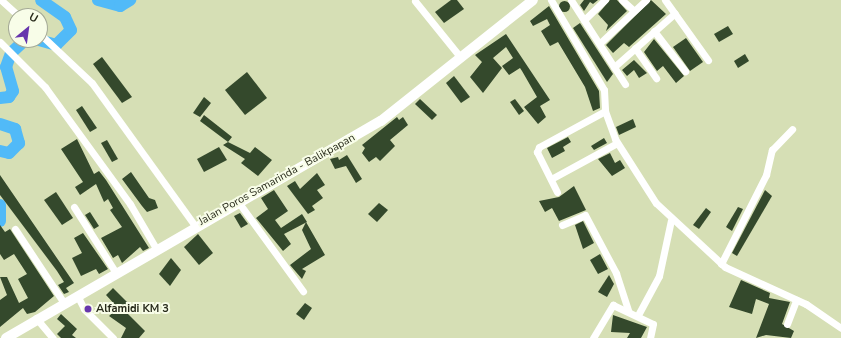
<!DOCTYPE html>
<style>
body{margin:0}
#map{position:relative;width:841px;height:338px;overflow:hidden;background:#d6dfb5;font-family:"Nunito Sans",sans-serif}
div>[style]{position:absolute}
.river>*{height:12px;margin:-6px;padding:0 6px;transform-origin:6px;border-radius:6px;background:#51baf8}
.building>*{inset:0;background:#34492c}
.round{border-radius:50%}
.minor>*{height:7px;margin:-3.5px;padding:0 3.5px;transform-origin:3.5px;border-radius:3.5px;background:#fff}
.highway>*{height:10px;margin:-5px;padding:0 5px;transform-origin:5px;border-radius:5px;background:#fff}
.dots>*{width:11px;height:11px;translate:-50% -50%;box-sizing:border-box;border:2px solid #f8fde8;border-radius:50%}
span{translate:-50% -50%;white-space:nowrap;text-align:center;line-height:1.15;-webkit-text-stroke:4px #f8fde8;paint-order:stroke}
.street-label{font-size:11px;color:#272a1a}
.poi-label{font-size:11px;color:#272a1a;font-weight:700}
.left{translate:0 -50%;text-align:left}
.north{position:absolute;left:8px;top:8px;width:40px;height:40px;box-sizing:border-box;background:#f8fde8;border:1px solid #a4a996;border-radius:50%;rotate:29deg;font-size:11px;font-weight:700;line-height:16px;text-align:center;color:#272a1a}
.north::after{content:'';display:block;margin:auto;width:14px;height:18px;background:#6736ad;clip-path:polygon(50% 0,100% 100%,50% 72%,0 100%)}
</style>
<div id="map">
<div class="river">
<div style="left:98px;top:0;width:23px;rotate:15deg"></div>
<div style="left:120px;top:6px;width:12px;rotate:-31deg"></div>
<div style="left:39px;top:40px;width:18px;rotate:16deg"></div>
<div style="left:56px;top:45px;width:21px;rotate:-45deg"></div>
<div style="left:71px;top:30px;width:14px;rotate:-115deg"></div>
<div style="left:65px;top:17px;width:29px;rotate:-145deg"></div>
<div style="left:0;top:98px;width:9px;rotate:-6deg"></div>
<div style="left:9px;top:97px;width:7px;rotate:-56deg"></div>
<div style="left:13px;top:91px;width:25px;rotate:-106deg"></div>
<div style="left:6px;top:67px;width:15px;rotate:-70deg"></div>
<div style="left:11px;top:53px;width:19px;rotate:-43deg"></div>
<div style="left:0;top:124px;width:16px;rotate:18deg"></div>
<div style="left:15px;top:129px;width:15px;rotate:74deg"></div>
<div style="left:19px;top:143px;width:14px;rotate:135deg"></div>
<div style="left:9px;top:153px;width:9px;rotate:-167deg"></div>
<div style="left:0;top:205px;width:16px;rotate:90deg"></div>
</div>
<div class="building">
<div style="clip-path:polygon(451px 0,457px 0,464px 9px,444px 23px,435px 12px)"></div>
<div style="clip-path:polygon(584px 0,598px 0,593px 4px,590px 2px,584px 11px,580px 5px)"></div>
<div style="clip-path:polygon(610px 0,617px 0,627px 11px,606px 31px,608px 25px,598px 14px)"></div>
<div style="clip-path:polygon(651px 0,666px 14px,629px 47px,624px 43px,613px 53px,606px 45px)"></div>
<div class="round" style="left:558.5px;top:0.5px;width:11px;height:11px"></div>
<div style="clip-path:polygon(549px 6px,599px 91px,600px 108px,593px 111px,585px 87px,558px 42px,550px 46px,541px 31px,550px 25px,547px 19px,533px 26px,530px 21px)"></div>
<div style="clip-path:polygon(580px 23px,613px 74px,607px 82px,573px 28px)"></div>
<div style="clip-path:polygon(728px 26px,733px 34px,719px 42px,714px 34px)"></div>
<div style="clip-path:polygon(506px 34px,550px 100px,540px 106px,546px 117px,538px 124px,524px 107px,537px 97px,522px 71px,520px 68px,509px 75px,502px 66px,513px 58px,506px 47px,493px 58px,502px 68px,483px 93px,470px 77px,482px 62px,475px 55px)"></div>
<div style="clip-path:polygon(686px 38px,703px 62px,690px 71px,673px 47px)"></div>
<div style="clip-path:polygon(654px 39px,684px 76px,676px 83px,663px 66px,657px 71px,644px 52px)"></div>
<div style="clip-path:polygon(745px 54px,749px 61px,738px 68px,734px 61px)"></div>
<div style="clip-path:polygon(102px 57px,132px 97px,122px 103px,93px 64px)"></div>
<div style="clip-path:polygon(634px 60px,647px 73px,639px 78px,634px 70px,627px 76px,622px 70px)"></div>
<div style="clip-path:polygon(247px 72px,267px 98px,245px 115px,225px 90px)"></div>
<div style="clip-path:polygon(454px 76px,470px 97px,461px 103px,446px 83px)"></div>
<div style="clip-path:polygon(204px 97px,211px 103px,200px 117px,193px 113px)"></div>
<div style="clip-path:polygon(420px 99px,437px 115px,432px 120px,415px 104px)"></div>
<div style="clip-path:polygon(515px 99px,524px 111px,519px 115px,510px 102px)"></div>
<div style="clip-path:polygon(82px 106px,97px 128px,90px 132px,76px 110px)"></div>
<div style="clip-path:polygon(204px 115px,232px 137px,228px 142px,250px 153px,255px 147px,272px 160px,258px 176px,241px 163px,245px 159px,223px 145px,228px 142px,200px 121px)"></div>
<div style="clip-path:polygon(397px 117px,399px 120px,403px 117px,408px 125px,390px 140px,395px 146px,380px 161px,376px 157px,369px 162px,362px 153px,365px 148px,362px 145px)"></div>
<div style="clip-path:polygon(633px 119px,636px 127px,619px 135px,616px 127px)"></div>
<div style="clip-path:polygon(568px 137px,571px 142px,563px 147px,565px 151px,552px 158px,547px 148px)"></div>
<div style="clip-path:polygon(604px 138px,607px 143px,594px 150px,591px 146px)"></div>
<div style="clip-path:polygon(77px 139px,94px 174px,99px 171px,106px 180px,149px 248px,143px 251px,140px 247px,122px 263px,118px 255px,113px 258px,101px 238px,122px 227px,110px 210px,113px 208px,108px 199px,104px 202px,96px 184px,80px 195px,75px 187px,83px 182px,61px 149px)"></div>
<div style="clip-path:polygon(107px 140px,118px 159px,112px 162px,101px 143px)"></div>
<div style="clip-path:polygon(219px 147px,227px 160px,204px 172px,197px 159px)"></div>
<div style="clip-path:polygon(610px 153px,615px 163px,620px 160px,625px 168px,612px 176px,598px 159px)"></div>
<div style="clip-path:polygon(347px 155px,362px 179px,356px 183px,346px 166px,335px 169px,330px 159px,338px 157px,339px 160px)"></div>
<div style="clip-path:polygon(131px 172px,149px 198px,155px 200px,158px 208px,147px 212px,142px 206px,122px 179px)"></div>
<div style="clip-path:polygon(317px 173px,325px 185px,317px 190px,323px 198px,312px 206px,315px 210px,308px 214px,287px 186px,295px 181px,300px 189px)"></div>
<div style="clip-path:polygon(0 175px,74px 283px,66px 288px,69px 292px,64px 294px,58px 285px,64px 282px,57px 271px,0 195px)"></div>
<div style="clip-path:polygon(574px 186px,586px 210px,559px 221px,552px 208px,545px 212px,539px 201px,559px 197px)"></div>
<div style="clip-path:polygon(274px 190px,288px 211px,275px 220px,281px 228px,302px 214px,307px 222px,284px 234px,291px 244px,283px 251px,256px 218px,268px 209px,261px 198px)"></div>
<div style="clip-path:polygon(765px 190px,772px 196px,737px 256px,732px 253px)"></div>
<div style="clip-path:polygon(56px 192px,73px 218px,62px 225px,44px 200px)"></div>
<div style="clip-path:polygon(379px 203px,388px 210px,377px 222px,368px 214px)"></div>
<div style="clip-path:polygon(738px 207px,743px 209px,732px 231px,726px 227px)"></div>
<div style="clip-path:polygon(706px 208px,711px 212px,699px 229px,693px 225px)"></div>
<div style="clip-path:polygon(90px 212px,99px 226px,94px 229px,85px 215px)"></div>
<div style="clip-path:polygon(240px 213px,248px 224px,241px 228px,234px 216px)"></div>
<div style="clip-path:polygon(583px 221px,594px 243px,583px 249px,575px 225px)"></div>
<div style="clip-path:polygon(306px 222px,325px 255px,302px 269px,306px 271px,302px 279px,290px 265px,311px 249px,302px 230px)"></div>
<div style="clip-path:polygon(0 225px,5px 232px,10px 229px,54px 296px,35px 312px,27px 314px,23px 308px,0 327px,0 300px,7px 295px,0 277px,7px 277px,19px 303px,28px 298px,18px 279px,27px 274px,14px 254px,4px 260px,0 254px)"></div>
<div style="clip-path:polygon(83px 233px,108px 269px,99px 274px,96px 269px,81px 276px,72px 258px,82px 253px,74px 238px)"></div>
<div style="clip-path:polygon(198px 234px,213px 253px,199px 265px,184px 247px)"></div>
<div style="clip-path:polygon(600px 254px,608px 269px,598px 274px,590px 260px)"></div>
<div style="clip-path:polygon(171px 258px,181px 270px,170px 286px,159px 274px)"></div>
<div style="clip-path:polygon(609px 275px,614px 284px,607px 297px,598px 292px)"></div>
<div style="clip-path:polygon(741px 280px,770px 293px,769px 298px,790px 302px,782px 324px,794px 331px,791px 338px,766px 335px,756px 338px,769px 304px,756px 299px,752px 314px,729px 307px)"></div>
<div style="clip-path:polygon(113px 288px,130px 305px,126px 312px,145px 331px,139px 338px,121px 338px,126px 328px,109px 316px,118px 308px,106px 295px)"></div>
<div style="clip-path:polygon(305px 303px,312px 308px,304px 320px,296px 314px)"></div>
<div style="clip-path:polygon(61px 314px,77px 329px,72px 335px,76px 338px,61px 338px,57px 334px,65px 326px,57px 319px)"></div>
<div style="clip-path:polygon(613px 315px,647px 327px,641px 338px,627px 338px,630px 333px,611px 332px)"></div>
</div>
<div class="minor">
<div style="left:1px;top:0;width:24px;rotate:42deg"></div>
<div style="left:551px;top:0;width:104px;rotate:59.5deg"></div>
<div style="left:604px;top:90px;width:21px;rotate:87deg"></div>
<div style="left:605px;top:111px;width:30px;rotate:70deg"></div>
<div style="left:615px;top:139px;width:76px;rotate:57.4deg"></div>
<div style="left:656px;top:203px;width:94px;rotate:42.8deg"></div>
<div style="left:725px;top:267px;width:89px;rotate:24.6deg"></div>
<div style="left:806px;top:304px;width:42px;rotate:34.4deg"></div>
<div style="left:571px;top:0;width:100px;rotate:57.3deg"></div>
<div style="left:622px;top:0;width:15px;rotate:42deg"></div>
<div style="left:665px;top:0;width:74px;rotate:54.4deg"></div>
<div style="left:415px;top:1px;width:73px;rotate:51.1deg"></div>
<div style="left:584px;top:20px;width:29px;rotate:-44deg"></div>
<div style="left:654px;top:31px;width:51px;rotate:52.2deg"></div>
<div style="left:40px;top:34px;width:71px;rotate:43.3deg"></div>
<div style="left:92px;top:83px;width:176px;rotate:54.2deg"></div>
<div style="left:0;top:42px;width:64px;rotate:45deg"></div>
<div style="left:45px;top:87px;width:145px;rotate:54deg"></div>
<div style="left:130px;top:204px;width:53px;rotate:59.6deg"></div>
<div style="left:600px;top:43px;width:63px;rotate:-43.1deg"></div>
<div style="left:635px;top:48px;width:37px;rotate:55deg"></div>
<div style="left:614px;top:67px;width:81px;rotate:-41.5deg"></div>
<div style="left:551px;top:179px;width:75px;rotate:-28.6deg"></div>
<div style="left:557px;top:192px;width:45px;rotate:-116.6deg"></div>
<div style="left:537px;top:152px;width:5px;rotate:-68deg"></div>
<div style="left:539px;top:147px;width:75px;rotate:-28.6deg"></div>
<div style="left:239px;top:203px;width:109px;rotate:54deg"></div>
<div style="left:74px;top:207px;width:78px;rotate:57.5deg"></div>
<div style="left:562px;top:225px;width:25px;rotate:-23deg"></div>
<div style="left:585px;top:215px;width:66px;rotate:61.9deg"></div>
<div style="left:616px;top:273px;width:40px;rotate:72deg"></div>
<div style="left:15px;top:229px;width:89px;rotate:56.5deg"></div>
<div style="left:721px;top:264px;width:100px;rotate:-63.2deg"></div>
<div style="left:766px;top:175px;width:26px;rotate:-77deg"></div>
<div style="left:772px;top:150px;width:29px;rotate:-46deg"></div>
<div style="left:77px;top:295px;width:16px;rotate:63deg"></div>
<div style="left:84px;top:309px;width:41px;rotate:45deg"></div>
<div style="left:638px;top:315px;width:44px;rotate:-61.7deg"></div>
<div style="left:659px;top:276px;width:57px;rotate:-77.9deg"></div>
<div style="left:36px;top:318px;width:26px;rotate:50deg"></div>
<div style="left:787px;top:324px;width:26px;rotate:-69deg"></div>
<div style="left:593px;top:338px;width:39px;rotate:-59deg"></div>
<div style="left:613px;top:305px;width:44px;rotate:25.4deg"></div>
<div style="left:653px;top:324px;width:14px;rotate:102deg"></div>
</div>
<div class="highway">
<div style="left:6px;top:338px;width:433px;rotate:-30.1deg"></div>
<div style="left:381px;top:121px;width:194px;rotate:-38.5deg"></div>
</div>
<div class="dots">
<div style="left:88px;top:309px;background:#6736ad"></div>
</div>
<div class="street-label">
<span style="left:277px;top:180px;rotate:-29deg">Jalan Poros Samarinda - Balikpapan</span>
</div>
<div class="poi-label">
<span class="left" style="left:96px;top:309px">Alfamidi KM 3</span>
</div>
<div class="north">U</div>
</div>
